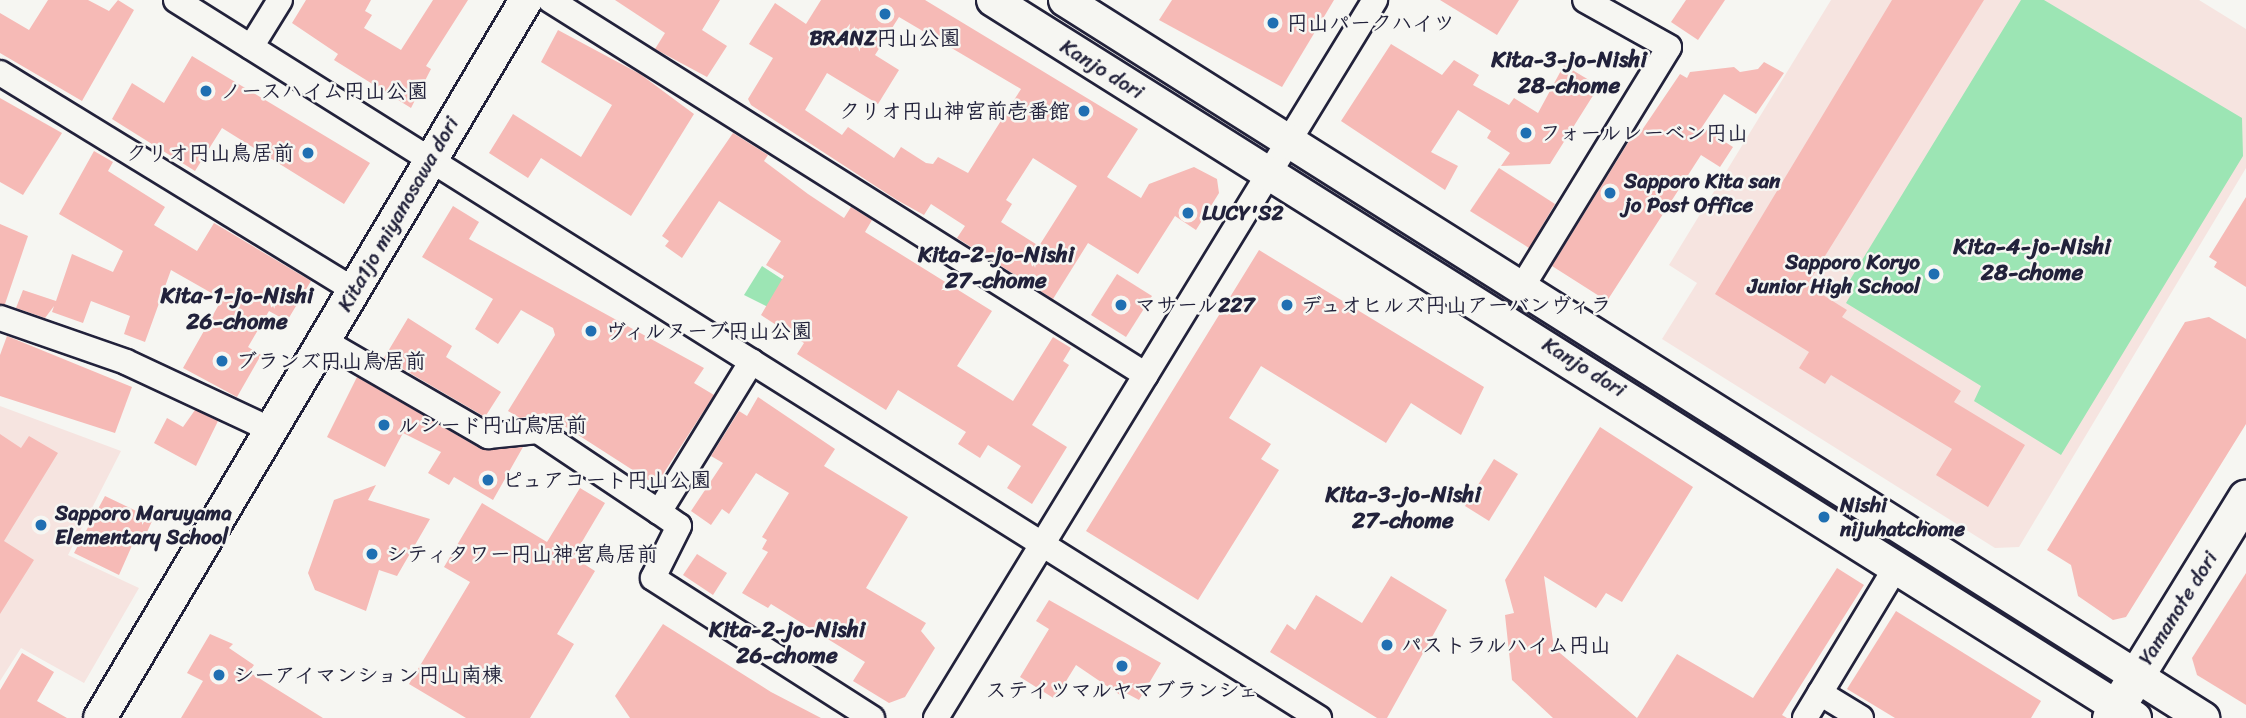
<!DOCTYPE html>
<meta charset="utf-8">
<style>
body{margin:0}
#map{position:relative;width:2246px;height:718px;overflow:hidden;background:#f6f6f2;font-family:Sriracha,"Klee One",sans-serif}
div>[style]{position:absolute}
.built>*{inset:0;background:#f6e4e0}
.green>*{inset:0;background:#9ce5b4}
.building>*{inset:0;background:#f6bab6}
.roads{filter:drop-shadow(2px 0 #22223b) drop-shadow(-2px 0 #22223b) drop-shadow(0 2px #22223b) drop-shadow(0 -2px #22223b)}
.minor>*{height:24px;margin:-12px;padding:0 12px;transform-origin:12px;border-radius:12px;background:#f6f6f2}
.tertiary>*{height:32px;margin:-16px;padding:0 16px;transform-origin:16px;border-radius:16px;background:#f6f6f2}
.secondary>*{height:35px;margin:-17.5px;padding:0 17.5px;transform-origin:17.5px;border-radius:17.5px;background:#f6f6f2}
.dots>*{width:19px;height:19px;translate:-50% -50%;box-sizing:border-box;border:4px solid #f6f6f2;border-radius:50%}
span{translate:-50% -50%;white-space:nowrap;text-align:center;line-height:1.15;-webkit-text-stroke:5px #f6f6f2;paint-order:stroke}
.poi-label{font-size:21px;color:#22223b;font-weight:700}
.left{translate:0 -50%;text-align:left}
.right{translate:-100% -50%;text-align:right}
.street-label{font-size:21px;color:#22223b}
.neighbourhood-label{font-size:23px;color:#22223b;font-weight:700}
</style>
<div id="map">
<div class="built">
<div style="clip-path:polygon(1831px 0,2199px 0,2246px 29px,2246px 168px,2019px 547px,1995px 548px,1662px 339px,1697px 283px,1669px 265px)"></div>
<div style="clip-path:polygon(0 406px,121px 451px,68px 555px,139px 588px,84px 683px,21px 648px,0 681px)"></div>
</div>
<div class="green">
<div style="clip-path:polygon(2021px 0,2044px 0,2242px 118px,2243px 156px,2061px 455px,1974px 401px,1981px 386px,1846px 303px,1852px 293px,1845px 288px)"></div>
<div style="clip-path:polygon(762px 266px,788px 283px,772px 309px,744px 295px)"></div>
</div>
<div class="building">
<div style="clip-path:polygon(48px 0,88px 0,109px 11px,118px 0,134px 10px,82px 101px,0 53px,0 13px,29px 30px)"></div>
<div style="clip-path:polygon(306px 0,371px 0,365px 11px,372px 15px,364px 28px,401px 50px,433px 0,468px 0,426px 66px,431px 69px,411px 108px,334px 60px,338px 54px,292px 23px)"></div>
<div style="clip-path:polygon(615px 0,720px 0,702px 30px,727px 46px,707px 77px,655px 49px,665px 33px)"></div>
<div style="clip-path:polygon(evenodd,821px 0,925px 0,1138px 129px,1107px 177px,1141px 198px,1149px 184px,1194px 167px,1217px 179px,1219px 193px,1196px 230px,1175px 216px,1138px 274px,1088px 243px,1053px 299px,957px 238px,965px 226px,931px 204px,924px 215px,897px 200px,751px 105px,748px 99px,773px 58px,749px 44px,775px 3px,806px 24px,821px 0,899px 17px,1021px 89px,968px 173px,938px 157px,933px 164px,926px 163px,901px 147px,894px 158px,848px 127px,842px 135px,805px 110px,827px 73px,878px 104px,899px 70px,875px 55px,899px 17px,821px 0,1033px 158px,1077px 186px,1039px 246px,1001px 222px,1012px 204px,1006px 200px,1033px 158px)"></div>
<div style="clip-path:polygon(1172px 0,1334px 0,1282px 87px,1159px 20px)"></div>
<div style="clip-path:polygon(1440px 0,1519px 0,1497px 35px)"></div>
<div style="clip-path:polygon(1686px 0,1725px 0,1698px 40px,1671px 22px)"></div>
<div style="clip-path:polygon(1892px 0,1984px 0,1807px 285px,1847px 310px,1842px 317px,1961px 391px,1954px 402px,2025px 445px,1988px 507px,1936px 475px,1952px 449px,1831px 375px,1825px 384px,1799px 368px,1809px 352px,1715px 294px)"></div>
<div style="clip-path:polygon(558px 30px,640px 74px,694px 114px,631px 216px,541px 158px,528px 178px,489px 153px,513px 114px,581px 157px,612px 105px,541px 62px)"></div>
<div style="clip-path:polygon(1391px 44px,1442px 75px,1454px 60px,1479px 75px,1473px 85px,1509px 105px,1514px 98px,1538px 113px,1564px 65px,1599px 86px,1550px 164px,1501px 166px,1510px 153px,1487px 138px,1491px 131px,1458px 110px,1431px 152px,1458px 166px,1445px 190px,1341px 121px)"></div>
<div style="clip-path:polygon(192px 56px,370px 163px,344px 204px,222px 128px,195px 171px,112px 119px,132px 83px,164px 103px)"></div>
<div style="clip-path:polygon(1764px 62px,1784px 73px,1756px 114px,1724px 94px,1702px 127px,1733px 147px,1720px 167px,1701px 155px,1607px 301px,1552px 266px,1634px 133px,1638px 136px,1680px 74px,1687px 78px,1690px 72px,1734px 67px,1740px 72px,1758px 69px)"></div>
<div style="clip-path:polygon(0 98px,62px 133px,23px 195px,0 182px)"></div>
<div style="clip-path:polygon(733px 133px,768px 155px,764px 161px,808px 194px,844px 218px,851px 207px,872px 220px,865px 232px,992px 311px,957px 366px,1013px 401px,1053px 337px,1071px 348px,1063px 361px,1069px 365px,1032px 425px,1067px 447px,1032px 504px,1007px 488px,1021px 466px,988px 445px,980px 458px,958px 444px,966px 432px,898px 390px,886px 410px,797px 354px,804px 343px,761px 315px,784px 276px,766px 265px,781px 241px,719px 201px,682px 258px,665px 246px,669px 241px,662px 236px)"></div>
<div style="clip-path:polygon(94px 151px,113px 162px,108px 171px,165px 207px,154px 225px,197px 251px,214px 223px,311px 281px,287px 321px,269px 311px,248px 347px,261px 355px,237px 397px,183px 368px,222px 299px,171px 270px,145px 342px,124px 334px,130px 316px,91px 301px,83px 323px,52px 312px,54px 306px,45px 318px,16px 308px,23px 290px,56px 301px,72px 254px,113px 272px,123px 251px,59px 214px)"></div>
<div style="clip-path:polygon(1499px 168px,1555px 204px,1529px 248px,1470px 211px)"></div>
<div style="clip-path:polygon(2246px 197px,2246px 287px,2214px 267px,2217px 262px,2209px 257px)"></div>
<div style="clip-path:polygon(453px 206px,479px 222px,469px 239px,704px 368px,694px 383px,714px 395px,656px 485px,544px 413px,520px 418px,508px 411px,555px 335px,553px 328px,521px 310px,498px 344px,475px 329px,493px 299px,422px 257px)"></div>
<div style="clip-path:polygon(0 224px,28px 236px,5px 304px,0 304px)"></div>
<div style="clip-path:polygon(1259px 250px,1484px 387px,1461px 435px,1411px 403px,1386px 443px,1261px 366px,1229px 418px,1271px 444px,1261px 459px,1279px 470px,1198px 600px,1086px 531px)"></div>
<div style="clip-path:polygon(1117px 274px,1152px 296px,1126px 337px,1091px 315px)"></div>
<div style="clip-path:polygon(2209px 317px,2246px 339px,2246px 424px,2126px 617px,2113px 620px,2078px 596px,2071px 565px,2047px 550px,2185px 322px)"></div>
<div style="clip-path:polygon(408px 318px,452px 346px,446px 357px,501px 392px,485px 417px,384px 358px)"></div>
<div style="clip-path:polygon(7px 336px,132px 387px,115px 433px,0 396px,0 355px)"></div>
<div style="clip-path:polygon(357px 377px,481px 449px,523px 447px,493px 500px,454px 477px,449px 485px,428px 473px,441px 452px,403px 433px,385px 467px,327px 437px)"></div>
<div style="clip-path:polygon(758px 397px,835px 449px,824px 466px,908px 517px,866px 588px,926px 623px,921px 631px,935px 648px,905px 697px,889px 703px,853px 681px,865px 662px,771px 604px,768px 608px,742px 593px,768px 552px,762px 549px,767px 540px,762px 537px,789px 493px,756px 473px,729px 514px,722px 509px,711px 525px,691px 511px,723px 463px,711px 456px,739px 411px,747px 416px)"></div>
<div style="clip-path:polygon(195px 410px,218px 421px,196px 466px,154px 443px,167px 418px,183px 427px)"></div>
<div style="clip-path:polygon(1600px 427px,1693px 487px,1622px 602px,1606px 593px,1596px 608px,1544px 576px,1554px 648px,1637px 718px,1553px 718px,1512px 680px,1505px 615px,1514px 613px,1505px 580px)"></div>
<div style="clip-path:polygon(0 434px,21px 448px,29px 436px,58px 453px,4px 541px,34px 560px,0 614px)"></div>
<div style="clip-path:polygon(1494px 459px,1518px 474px,1489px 521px,1465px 506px)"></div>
<div style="clip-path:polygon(376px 485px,368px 500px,430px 519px,397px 576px,379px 570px,366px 611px,315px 590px,308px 573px,334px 500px)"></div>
<div style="clip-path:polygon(580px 488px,605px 503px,573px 557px,595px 571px,557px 634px,574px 644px,530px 718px,466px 718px,409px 684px,470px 582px,444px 567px,482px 503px,547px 542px)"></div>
<div style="clip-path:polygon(105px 496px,153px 519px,141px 545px,134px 541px,119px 575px,74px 553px)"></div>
<div style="clip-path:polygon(697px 554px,727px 573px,713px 595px,683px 575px)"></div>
<div style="clip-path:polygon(1837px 568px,1864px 585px,1782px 715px,1787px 718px,1637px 718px,1677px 654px,1753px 698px)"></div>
<div style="clip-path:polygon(2246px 573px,2246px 705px,2197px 675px,2192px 658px)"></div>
<div style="clip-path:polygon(1391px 576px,1447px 610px,1387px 718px,1377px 718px,1270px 652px,1287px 624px,1295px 630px,1316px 595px,1362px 623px)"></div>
<div style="clip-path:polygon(1049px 600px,1161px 663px,1139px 700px,1126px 693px,1123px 697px,1076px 665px,1055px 699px,1020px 677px,1049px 629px,1036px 621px)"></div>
<div style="clip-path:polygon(1896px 611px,2041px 701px,2031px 718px,1895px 718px,1847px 689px)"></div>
<div style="clip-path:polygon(663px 624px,771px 692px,821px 718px,630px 718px,615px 696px)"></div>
<div style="clip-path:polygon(210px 634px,233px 644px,229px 648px,254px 665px,249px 672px,323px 718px,181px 718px,203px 681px,187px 673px)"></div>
<div style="clip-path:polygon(22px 653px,54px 672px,37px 701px,67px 718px,0 718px,0 690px)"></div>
</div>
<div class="roads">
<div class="minor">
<div style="left:176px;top:0;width:1350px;rotate:32.14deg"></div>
<div style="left:550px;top:0;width:704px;rotate:32.18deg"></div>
<div style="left:251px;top:47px;width:55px;rotate:-58.3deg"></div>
<div style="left:0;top:73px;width:415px;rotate:31.5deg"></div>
<div style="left:1522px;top:287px;width:281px;rotate:-58.5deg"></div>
<div style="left:1669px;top:47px;width:96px;rotate:-150.8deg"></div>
<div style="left:0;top:318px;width:133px;rotate:19.2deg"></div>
<div style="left:126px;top:362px;width:161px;rotate:25deg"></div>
<div style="left:324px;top:341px;width:190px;rotate:30.1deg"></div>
<div style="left:488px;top:436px;width:50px;rotate:-5.7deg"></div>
<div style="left:538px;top:431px;width:146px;rotate:33.8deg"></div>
<div style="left:659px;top:512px;width:24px;rotate:35deg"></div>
<div style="left:679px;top:526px;width:58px;rotate:116.6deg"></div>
<div style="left:653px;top:578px;width:260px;rotate:32.6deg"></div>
<div style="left:659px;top:512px;width:177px;rotate:-58.4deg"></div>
<div style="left:1820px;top:693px;width:48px;rotate:31.4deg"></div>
<div style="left:936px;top:718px;width:842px;rotate:-58.56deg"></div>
<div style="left:1805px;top:718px;width:176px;rotate:-58.9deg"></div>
</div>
<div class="tertiary">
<div style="left:993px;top:0;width:1349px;rotate:32.16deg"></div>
<div style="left:1065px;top:0;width:1346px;rotate:32.25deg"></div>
<div style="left:100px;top:718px;width:835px;rotate:-59.32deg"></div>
</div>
<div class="secondary">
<div style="left:2110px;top:718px;width:259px;rotate:-58.4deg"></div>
</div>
</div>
<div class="dots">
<div style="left:885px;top:14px;background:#1f6fb2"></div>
<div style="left:1273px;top:23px;background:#1f6fb2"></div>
<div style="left:206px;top:91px;background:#1f6fb2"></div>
<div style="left:1084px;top:111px;background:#1f6fb2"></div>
<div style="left:1526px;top:133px;background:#1f6fb2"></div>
<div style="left:308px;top:153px;background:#1f6fb2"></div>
<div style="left:1610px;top:193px;background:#1f6fb2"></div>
<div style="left:1188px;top:213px;background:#1f6fb2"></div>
<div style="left:1934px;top:274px;background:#1f6fb2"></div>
<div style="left:1121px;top:305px;background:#1f6fb2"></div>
<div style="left:1287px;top:305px;background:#1f6fb2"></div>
<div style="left:591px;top:331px;background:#1f6fb2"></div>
<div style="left:222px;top:361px;background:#1f6fb2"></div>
<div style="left:384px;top:425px;background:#1f6fb2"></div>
<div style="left:488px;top:480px;background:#1f6fb2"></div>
<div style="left:1824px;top:517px;background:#1f6fb2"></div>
<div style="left:41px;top:525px;background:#1f6fb2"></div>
<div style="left:372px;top:554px;background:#1f6fb2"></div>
<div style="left:1387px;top:645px;background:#1f6fb2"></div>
<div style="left:1122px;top:666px;background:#1f6fb2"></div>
<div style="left:219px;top:675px;background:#1f6fb2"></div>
</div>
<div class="poi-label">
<span class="left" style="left:1287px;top:23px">円山パークハイツ</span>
<span style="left:885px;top:38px">BRANZ円山公園</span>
<span class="left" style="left:220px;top:91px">ノースハイム円山公園</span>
<span class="right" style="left:1070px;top:111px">クリオ円山神宮前壱番館</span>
<span class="left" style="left:1540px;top:133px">フォールレーベン円山</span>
<span class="right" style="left:294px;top:153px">クリオ円山鳥居前</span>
<span class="left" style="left:1624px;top:193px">Sapporo Kita san<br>jo Post Office</span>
<span class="left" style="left:1202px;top:213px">LUCY'S2</span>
<span class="right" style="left:1920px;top:274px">Sapporo Koryo<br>Junior High School</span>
<span class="left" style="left:1135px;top:305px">マサール227</span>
<span class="left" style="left:1301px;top:305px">デュオヒルズ円山アーバンヴィラ</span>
<span class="left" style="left:605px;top:331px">ヴィルヌーブ円山公園</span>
<span class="left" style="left:236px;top:361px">ブランズ円山鳥居前</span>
<span class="left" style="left:398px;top:425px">ルシード円山鳥居前</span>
<span class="left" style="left:502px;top:480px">ピュアコート円山公園</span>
<span class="left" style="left:1840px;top:517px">Nishi<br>nijuhatchome</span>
<span class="left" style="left:55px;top:525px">Sapporo Maruyama<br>Elementary School</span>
<span class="left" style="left:386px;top:554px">シティタワー円山神宮鳥居前</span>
<span class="left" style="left:1401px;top:645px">パストラルハイム円山</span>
<span class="left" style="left:233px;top:675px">シーアイマンション円山南棟</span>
<span style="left:1122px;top:690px">ステイツマルヤマブランシェ</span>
</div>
<div class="street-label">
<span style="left:1102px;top:69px;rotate:32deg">Kanjo dori</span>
<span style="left:398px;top:214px;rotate:-60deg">Kita1jo miyanosawa dori</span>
<span style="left:1584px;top:367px;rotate:32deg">Kanjo dori</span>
<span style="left:2178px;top:608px;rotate:-58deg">Yamanote dori</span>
</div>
<div class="neighbourhood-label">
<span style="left:1569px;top:73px">Kita-3-jo-Nishi<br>28-chome</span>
<span style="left:2032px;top:260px">Kita-4-jo-Nishi<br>28-chome</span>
<span style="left:996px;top:268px">Kita-2-jo-Nishi<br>27-chome</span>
<span style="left:237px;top:309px">Kita-1-jo-Nishi<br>26-chome</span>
<span style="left:1403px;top:508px">Kita-3-jo-Nishi<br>27-chome</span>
<span style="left:787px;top:643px">Kita-2-jo-Nishi<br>26-chome</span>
</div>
</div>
